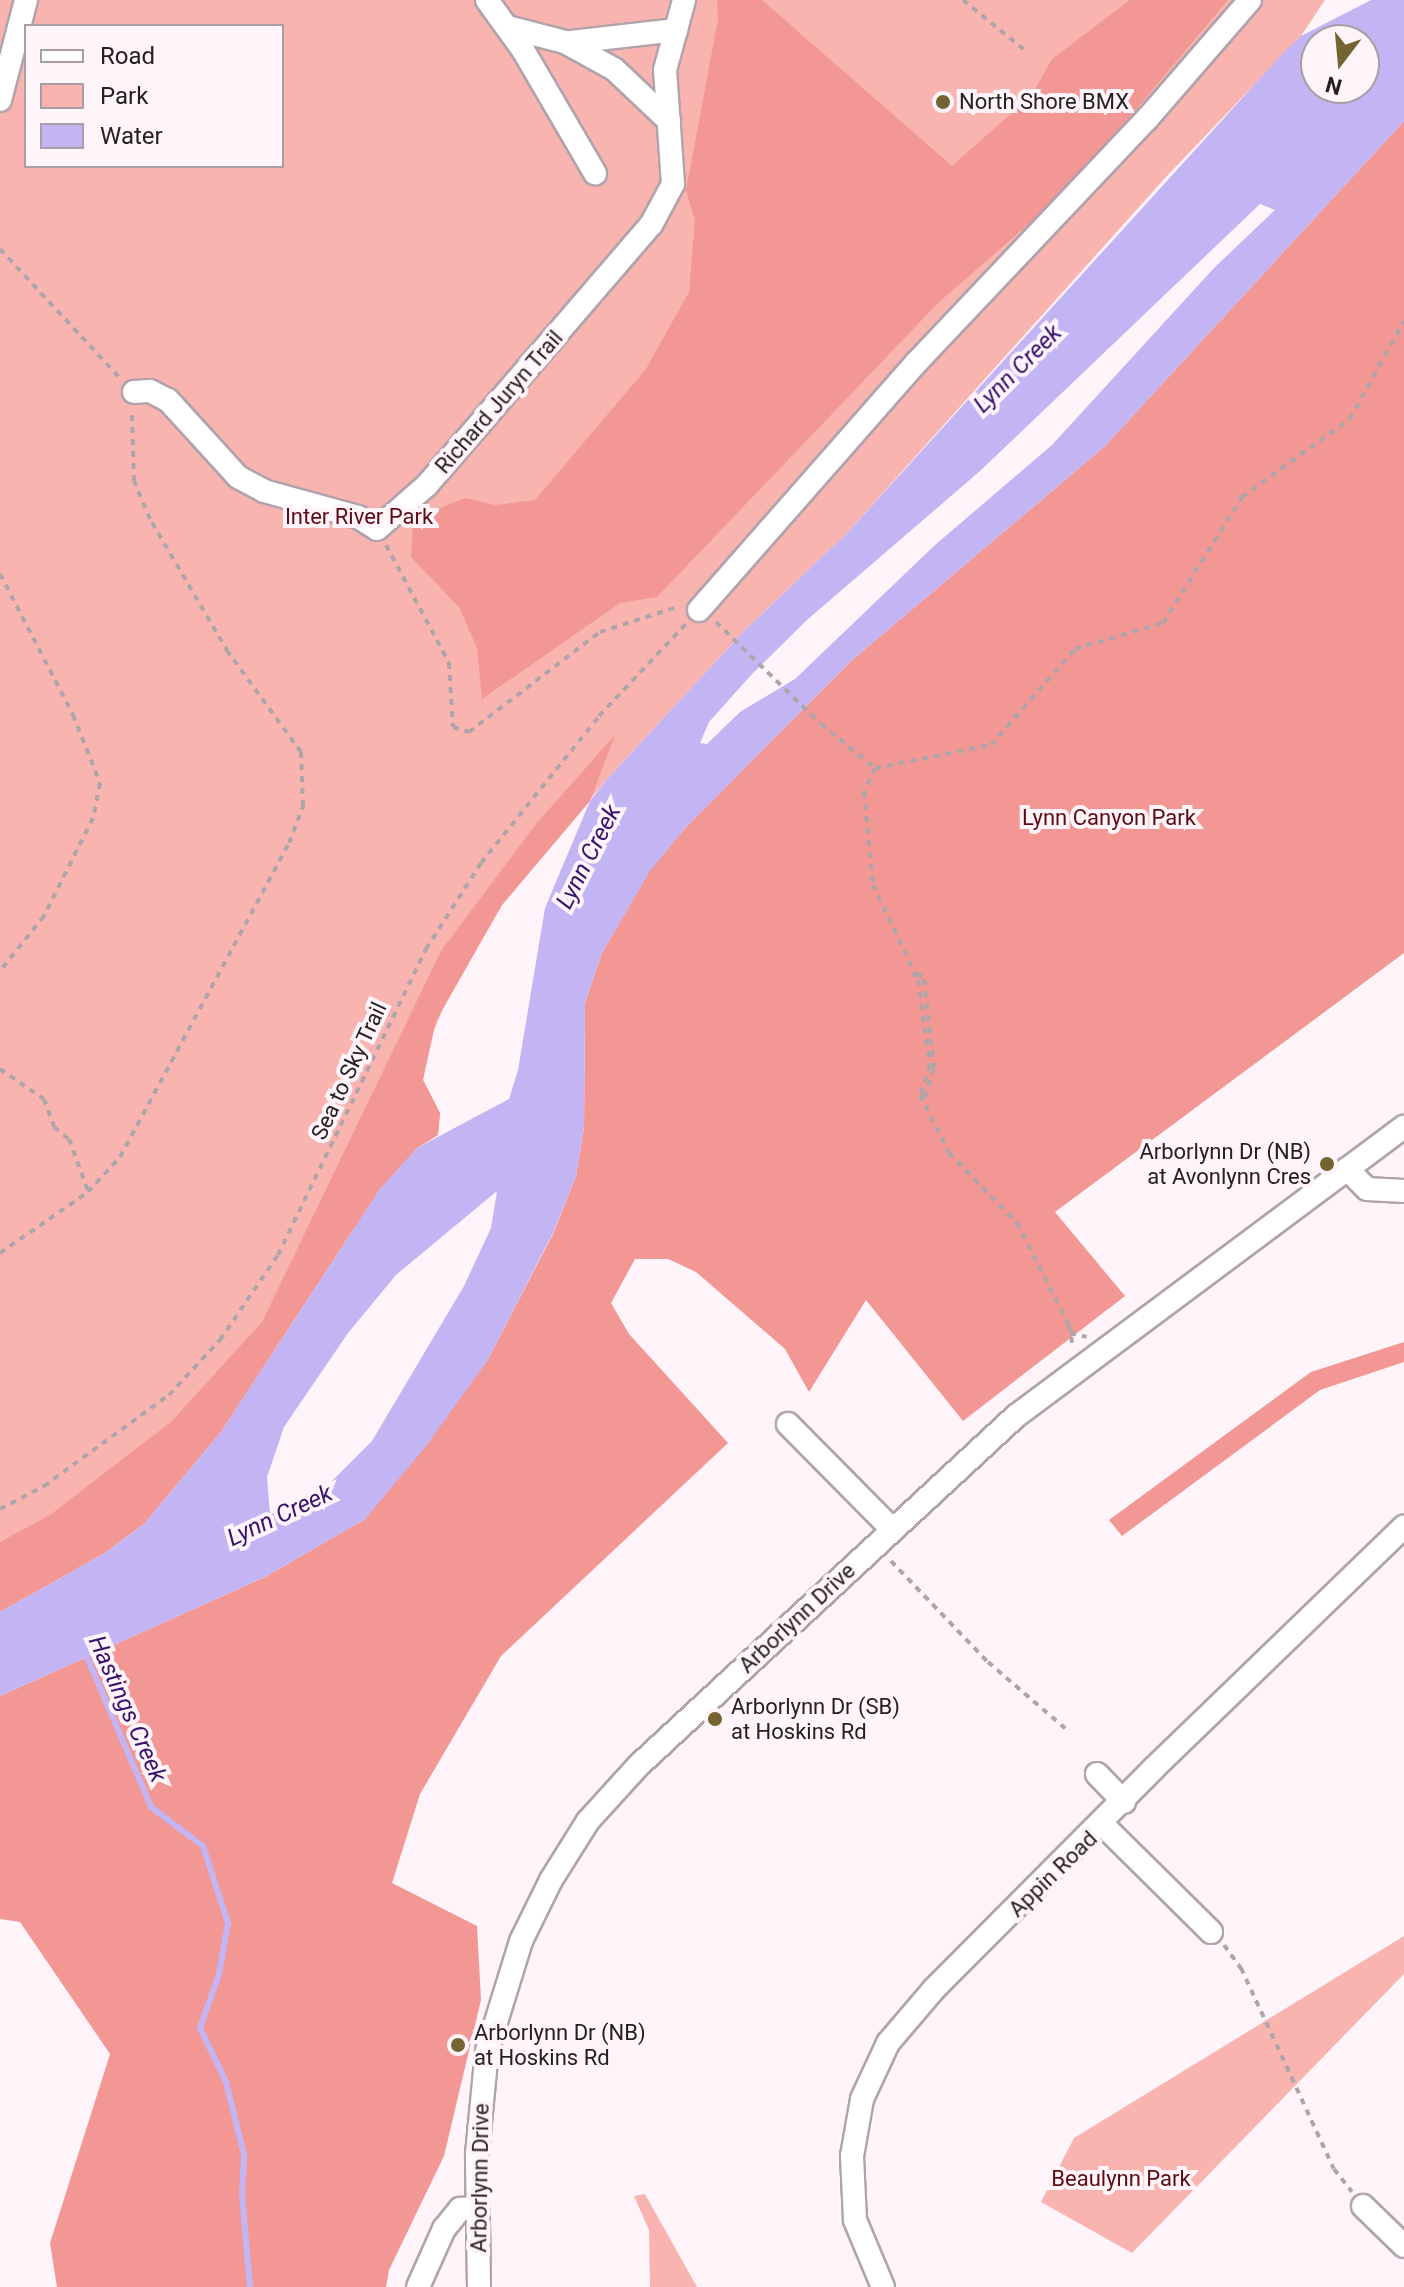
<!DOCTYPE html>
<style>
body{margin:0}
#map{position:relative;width:1404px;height:2287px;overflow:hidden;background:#fef4fa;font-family:Roboto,sans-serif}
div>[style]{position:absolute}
.green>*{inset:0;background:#f9b4b0}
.forest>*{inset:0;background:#f29793}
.water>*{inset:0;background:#c3b5f4}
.stream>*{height:6px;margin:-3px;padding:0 3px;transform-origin:3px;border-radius:3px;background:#c3b5f4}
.path>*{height:4px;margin-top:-2px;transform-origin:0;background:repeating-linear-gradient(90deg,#ada5a9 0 6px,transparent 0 12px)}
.roads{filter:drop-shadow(2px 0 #b1a3ac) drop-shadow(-2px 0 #b1a3ac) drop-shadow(0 2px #b1a3ac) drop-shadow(0 -2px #b1a3ac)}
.minor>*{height:22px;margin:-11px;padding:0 11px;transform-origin:11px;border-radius:11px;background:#fff}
.dots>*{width:22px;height:22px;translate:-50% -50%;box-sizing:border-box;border:4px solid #fef4fa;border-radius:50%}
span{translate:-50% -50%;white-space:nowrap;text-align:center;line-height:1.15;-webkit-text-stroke:8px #fef4fa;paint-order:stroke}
.poi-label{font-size:22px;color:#252023}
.left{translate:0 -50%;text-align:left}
.right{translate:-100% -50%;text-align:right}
.street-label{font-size:22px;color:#252023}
.park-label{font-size:22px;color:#5d0b13}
.water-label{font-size:24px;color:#37136c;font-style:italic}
.legend{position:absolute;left:24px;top:24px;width:260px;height:144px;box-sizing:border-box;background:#fef4fa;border:2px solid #a79fa4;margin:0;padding:10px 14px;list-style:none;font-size:24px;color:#252023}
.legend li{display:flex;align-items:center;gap:16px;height:40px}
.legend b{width:40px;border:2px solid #a79fa4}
.north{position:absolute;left:1300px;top:24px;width:80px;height:80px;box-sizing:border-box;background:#fef4fa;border:2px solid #a79fa4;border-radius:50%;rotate:196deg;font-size:22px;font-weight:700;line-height:32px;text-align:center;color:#252023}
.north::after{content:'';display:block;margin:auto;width:28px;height:36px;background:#766332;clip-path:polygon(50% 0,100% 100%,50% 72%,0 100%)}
</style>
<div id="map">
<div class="green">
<div style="clip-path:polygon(evenodd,0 0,1325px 0,1301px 36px,1165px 178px,847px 533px,744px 631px,609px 777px,502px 905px,452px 987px,425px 1052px,423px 1080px,440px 1113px,438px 1135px,417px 1148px,341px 1246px,0 1612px,0 0,26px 26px,282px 26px,282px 166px,26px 166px,26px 26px)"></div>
<div style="clip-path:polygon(1404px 1936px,1404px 1974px,1132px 2253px,1041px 2202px,1074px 2138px)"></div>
<div style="clip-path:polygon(645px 2194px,646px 2196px,697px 2287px,650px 2287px,649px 2230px,634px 2196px)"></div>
</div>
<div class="forest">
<div style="clip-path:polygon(717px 0,762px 0,952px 166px,1032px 95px,1052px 59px,1130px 0,1228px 0,1069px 189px,938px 303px,657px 597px,620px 603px,482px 699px,477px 648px,459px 607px,411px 557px,413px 519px,465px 498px,495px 505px,535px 500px,646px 369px,689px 292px,695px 220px,686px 191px,718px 19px)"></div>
<div style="clip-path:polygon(1404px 121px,1404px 953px,1055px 1212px,1125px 1296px,963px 1421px,866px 1300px,809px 1392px,785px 1349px,696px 1272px,668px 1259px,635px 1259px,611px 1303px,629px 1334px,728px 1443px,501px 1656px,420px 1794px,392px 1883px,477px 1926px,481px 2000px,444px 2156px,389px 2270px,386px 2287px,57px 2287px,50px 2243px,110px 2054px,20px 1922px,0 1919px,0 1696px,265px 1577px,365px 1519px,487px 1361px,553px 1234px,576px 1176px,584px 1127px,585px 1003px,602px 953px,650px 870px,686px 827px,851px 661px,1104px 447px)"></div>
<div style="clip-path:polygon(615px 735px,590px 801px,502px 905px,436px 1021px,423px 1080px,440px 1113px,438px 1135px,417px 1148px,380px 1189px,221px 1432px,144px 1524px,105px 1553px,0 1612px,0 1542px,50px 1515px,172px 1421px,262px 1322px,441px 951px,536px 824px)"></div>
<div style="clip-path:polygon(1404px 1342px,1404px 1362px,1320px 1390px,1122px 1536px,1109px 1520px,1311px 1372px)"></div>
</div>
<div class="water">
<div style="clip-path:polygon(evenodd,1371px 0,1404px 0,1404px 121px,1104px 447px,851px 661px,686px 827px,650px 871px,602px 953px,585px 1003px,584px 1127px,576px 1176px,553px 1233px,487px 1361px,427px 1445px,365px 1519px,265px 1577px,0 1696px,0 1612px,105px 1553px,144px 1524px,221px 1432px,380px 1189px,417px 1148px,509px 1099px,518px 1070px,545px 908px,590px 801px,609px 777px,744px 631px,847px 533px,1285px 51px,1301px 36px,1371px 0,1316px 40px,1364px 40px,1364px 88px,1316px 88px,1316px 40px,1371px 0,1260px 204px,1275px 210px,1214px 268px,1052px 445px,935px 545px,795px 679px,740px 712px,707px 744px,700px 743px,709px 722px,752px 674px,807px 620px,980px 471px,1260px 204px,1371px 0,497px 1191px,491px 1228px,464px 1286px,372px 1441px,325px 1488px,288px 1511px,270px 1514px,267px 1477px,284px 1427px,348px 1333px,396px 1275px,497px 1191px)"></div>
</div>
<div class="stream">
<div style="left:83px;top:1648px;width:173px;rotate:66.8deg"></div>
<div style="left:151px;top:1807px;width:65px;rotate:36.9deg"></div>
<div style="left:203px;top:1846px;width:81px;rotate:72deg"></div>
<div style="left:228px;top:1923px;width:52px;rotate:100deg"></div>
<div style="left:219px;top:1974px;width:57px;rotate:109.4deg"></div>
<div style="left:200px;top:2028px;width:60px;rotate:64.3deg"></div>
<div style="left:226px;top:2082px;width:75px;rotate:76.1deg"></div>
<div style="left:244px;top:2155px;width:40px;rotate:92.9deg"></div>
<div style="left:242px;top:2195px;width:92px;rotate:85deg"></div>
</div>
<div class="path">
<div style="left:963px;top:0;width:82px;rotate:39.1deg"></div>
<div style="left:0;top:249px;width:176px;rotate:47.1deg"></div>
<div style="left:386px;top:545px;width:134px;rotate:61.9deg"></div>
<div style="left:449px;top:663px;width:64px;rotate:86.4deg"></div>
<div style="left:453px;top:727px;width:17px;rotate:17deg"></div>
<div style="left:469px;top:732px;width:165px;rotate:-37.4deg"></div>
<div style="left:600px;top:632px;width:84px;rotate:-18deg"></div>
<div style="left:0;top:574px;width:159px;rotate:62.6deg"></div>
<div style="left:73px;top:715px;width:73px;rotate:68.3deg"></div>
<div style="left:100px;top:783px;width:36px;rotate:101deg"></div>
<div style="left:93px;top:818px;width:110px;rotate:116.6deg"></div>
<div style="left:44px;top:916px;width:70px;rotate:128.7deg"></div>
<div style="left:716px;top:622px;width:146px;rotate:44.2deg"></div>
<div style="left:821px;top:724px;width:70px;rotate:39.2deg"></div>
<div style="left:875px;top:768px;width:118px;rotate:-11.2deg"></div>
<div style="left:991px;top:745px;width:128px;rotate:-48.8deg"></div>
<div style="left:1075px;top:649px;width:92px;rotate:-16.5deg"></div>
<div style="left:1163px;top:623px;width:149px;rotate:-57.9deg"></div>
<div style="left:1242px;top:497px;width:133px;rotate:-35.8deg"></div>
<div style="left:1350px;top:419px;width:112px;rotate:-61.1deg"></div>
<div style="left:875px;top:768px;width:26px;rotate:115deg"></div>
<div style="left:864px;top:792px;width:93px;rotate:84.5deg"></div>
<div style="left:873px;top:885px;width:105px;rotate:64.7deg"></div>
<div style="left:918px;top:980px;width:86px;rotate:82deg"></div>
<div style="left:930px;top:1065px;width:32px;rotate:108deg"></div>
<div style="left:920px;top:1095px;width:65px;rotate:63.4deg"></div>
<div style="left:949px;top:1153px;width:98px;rotate:45.8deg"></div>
<div style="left:1017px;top:1223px;width:114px;rotate:63deg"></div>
<div style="left:1069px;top:1325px;width:23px;rotate:80deg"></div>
<div style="left:917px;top:973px;width:9px;rotate:41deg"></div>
<div style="left:924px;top:979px;width:91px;rotate:83.7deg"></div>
<div style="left:934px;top:1069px;width:32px;rotate:108deg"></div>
<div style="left:0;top:1069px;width:53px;rotate:34.3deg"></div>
<div style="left:44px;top:1099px;width:30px;rotate:70deg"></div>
<div style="left:54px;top:1127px;width:19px;rotate:39deg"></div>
<div style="left:69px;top:1139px;width:55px;rotate:69.9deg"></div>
<div style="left:0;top:1253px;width:107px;rotate:-34.7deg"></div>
<div style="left:88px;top:1192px;width:47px;rotate:-47.6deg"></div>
<div style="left:120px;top:1157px;width:357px;rotate:-61.7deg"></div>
<div style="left:289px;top:843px;width:40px;rotate:-69deg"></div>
<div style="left:303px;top:806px;width:54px;rotate:-92.1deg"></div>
<div style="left:301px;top:752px;width:124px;rotate:-126.1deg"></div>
<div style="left:228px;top:652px;width:154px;rotate:-120.4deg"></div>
<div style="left:150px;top:519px;width:41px;rotate:-112.8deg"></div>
<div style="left:134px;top:481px;width:68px;rotate:-91.7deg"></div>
<div style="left:1070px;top:1333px;width:17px;rotate:13deg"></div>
<div style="left:0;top:1509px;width:50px;rotate:-27.6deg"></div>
<div style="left:44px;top:1486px;width:155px;rotate:-36.1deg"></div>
<div style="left:169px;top:1395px;width:75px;rotate:-47.2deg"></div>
<div style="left:220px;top:1340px;width:103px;rotate:-55.7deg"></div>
<div style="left:278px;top:1255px;width:340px;rotate:-64.2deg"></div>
<div style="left:426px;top:949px;width:102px;rotate:-57.4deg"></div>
<div style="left:481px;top:863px;width:189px;rotate:-51.2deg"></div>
<div style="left:599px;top:716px;width:128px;rotate:-46.6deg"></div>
<div style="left:891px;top:1561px;width:140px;rotate:46.2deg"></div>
<div style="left:988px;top:1662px;width:104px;rotate:40.7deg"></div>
<div style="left:1224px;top:1945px;width:29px;rotate:54deg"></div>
<div style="left:1241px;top:1968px;width:221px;rotate:65.2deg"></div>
<div style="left:1334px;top:2169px;width:29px;rotate:52deg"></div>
</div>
<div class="roads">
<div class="minor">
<div style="left:487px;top:0;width:62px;rotate:54.2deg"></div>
<div style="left:523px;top:50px;width:143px;rotate:59.7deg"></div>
<div style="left:507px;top:27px;width:60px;rotate:14.5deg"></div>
<div style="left:565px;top:42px;width:56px;rotate:28.9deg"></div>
<div style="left:614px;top:69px;width:76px;rotate:43.4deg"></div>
<div style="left:571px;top:42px;width:106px;rotate:-6.5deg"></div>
<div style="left:0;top:100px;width:103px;rotate:-75.4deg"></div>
<div style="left:134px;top:392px;width:16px;rotate:-4deg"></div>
<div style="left:150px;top:391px;width:20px;rotate:27deg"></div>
<div style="left:168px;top:400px;width:104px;rotate:47.7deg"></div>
<div style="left:238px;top:477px;width:30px;rotate:28deg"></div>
<div style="left:264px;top:491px;width:98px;rotate:15.5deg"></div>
<div style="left:358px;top:517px;width:22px;rotate:32deg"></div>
<div style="left:377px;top:529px;width:67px;rotate:-41.3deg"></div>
<div style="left:427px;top:485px;width:343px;rotate:-49.3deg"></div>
<div style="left:651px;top:225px;width:47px;rotate:-61.8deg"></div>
<div style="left:673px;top:184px;width:114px;rotate:-94deg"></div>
<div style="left:665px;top:70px;width:73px;rotate:-74.8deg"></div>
<div style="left:699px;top:610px;width:329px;rotate:-48.7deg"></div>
<div style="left:916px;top:363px;width:336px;rotate:-46.6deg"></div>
<div style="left:1147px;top:119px;width:157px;rotate:-49.1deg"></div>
<div style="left:1347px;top:1169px;width:28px;rotate:45deg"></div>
<div style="left:1367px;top:1189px;width:37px;rotate:3deg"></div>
<div style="left:788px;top:1424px;width:149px;rotate:45.3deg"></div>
<div style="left:1097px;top:1774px;width:39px;rotate:46deg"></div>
<div style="left:1103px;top:1825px;width:152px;rotate:44.7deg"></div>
<div style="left:1363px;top:2206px;width:57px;rotate:44.3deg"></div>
<div style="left:418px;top:2287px;width:64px;rotate:-65.9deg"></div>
<div style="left:444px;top:2229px;width:26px;rotate:-51deg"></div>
<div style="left:460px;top:2209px;width:18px;rotate:-3deg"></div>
<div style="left:479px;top:2287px;width:133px;rotate:-90.9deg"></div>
<div style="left:477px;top:2154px;width:103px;rotate:-84.5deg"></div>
<div style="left:487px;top:2051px;width:115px;rotate:-72.8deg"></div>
<div style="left:521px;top:1941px;width:68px;rotate:-63.8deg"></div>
<div style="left:551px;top:1880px;width:70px;rotate:-57.9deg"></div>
<div style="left:588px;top:1821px;width:76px;rotate:-47.7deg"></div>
<div style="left:639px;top:1765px;width:514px;rotate:-42.79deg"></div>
<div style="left:1016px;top:1416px;width:484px;rotate:-36.7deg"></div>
<div style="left:883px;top:2287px;width:73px;rotate:-112.7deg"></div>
<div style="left:855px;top:2220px;width:64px;rotate:-92.7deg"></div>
<div style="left:852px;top:2156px;width:58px;rotate:-80deg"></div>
<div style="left:862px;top:2099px;width:62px;rotate:-65.1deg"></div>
<div style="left:888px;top:2043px;width:71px;rotate:-49.6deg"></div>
<div style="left:934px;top:1989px;width:310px;rotate:-45.1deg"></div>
<div style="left:1153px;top:1769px;width:349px;rotate:-44deg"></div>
</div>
</div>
<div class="dots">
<div style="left:943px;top:102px;background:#766332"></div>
<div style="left:1327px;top:1164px;background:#766332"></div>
<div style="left:715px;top:1719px;background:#766332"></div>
<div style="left:458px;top:2045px;background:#766332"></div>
</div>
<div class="poi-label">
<span class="left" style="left:959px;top:102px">North Shore BMX</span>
<span class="right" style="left:1311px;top:1164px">Arborlynn Dr (NB)<br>at Avonlynn Cres</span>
<span class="left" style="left:731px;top:1719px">Arborlynn Dr (SB)<br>at Hoskins Rd</span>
<span class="left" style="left:474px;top:2045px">Arborlynn Dr (NB)<br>at Hoskins Rd</span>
</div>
<div class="street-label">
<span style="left:499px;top:402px;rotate:-49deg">Richard Juryn Trail</span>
<span style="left:349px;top:1071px;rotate:-65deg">Sea to Sky Trail</span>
<span style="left:797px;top:1618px;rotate:-43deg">Arborlynn Drive</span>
<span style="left:1053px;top:1874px;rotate:-44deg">Appin Road</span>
<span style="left:480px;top:2178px;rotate:-89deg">Arborlynn Drive</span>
</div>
<div class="park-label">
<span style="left:359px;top:517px">Inter River Park</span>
<span style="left:1109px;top:818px">Lynn Canyon Park</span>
<span style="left:1121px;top:2179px">Beaulynn Park</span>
</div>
<div class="water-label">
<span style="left:1018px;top:369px;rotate:-45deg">Lynn Creek</span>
<span style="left:589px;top:857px;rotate:-63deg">Lynn Creek</span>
<span style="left:280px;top:1516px;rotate:-25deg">Lynn Creek</span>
<span style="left:127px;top:1709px;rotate:66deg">Hastings Creek</span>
</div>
<ul class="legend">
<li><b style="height:10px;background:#fff"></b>Road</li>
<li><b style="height:22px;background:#f9b4b0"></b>Park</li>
<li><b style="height:22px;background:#c3b5f4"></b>Water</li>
</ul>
<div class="north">N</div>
</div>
